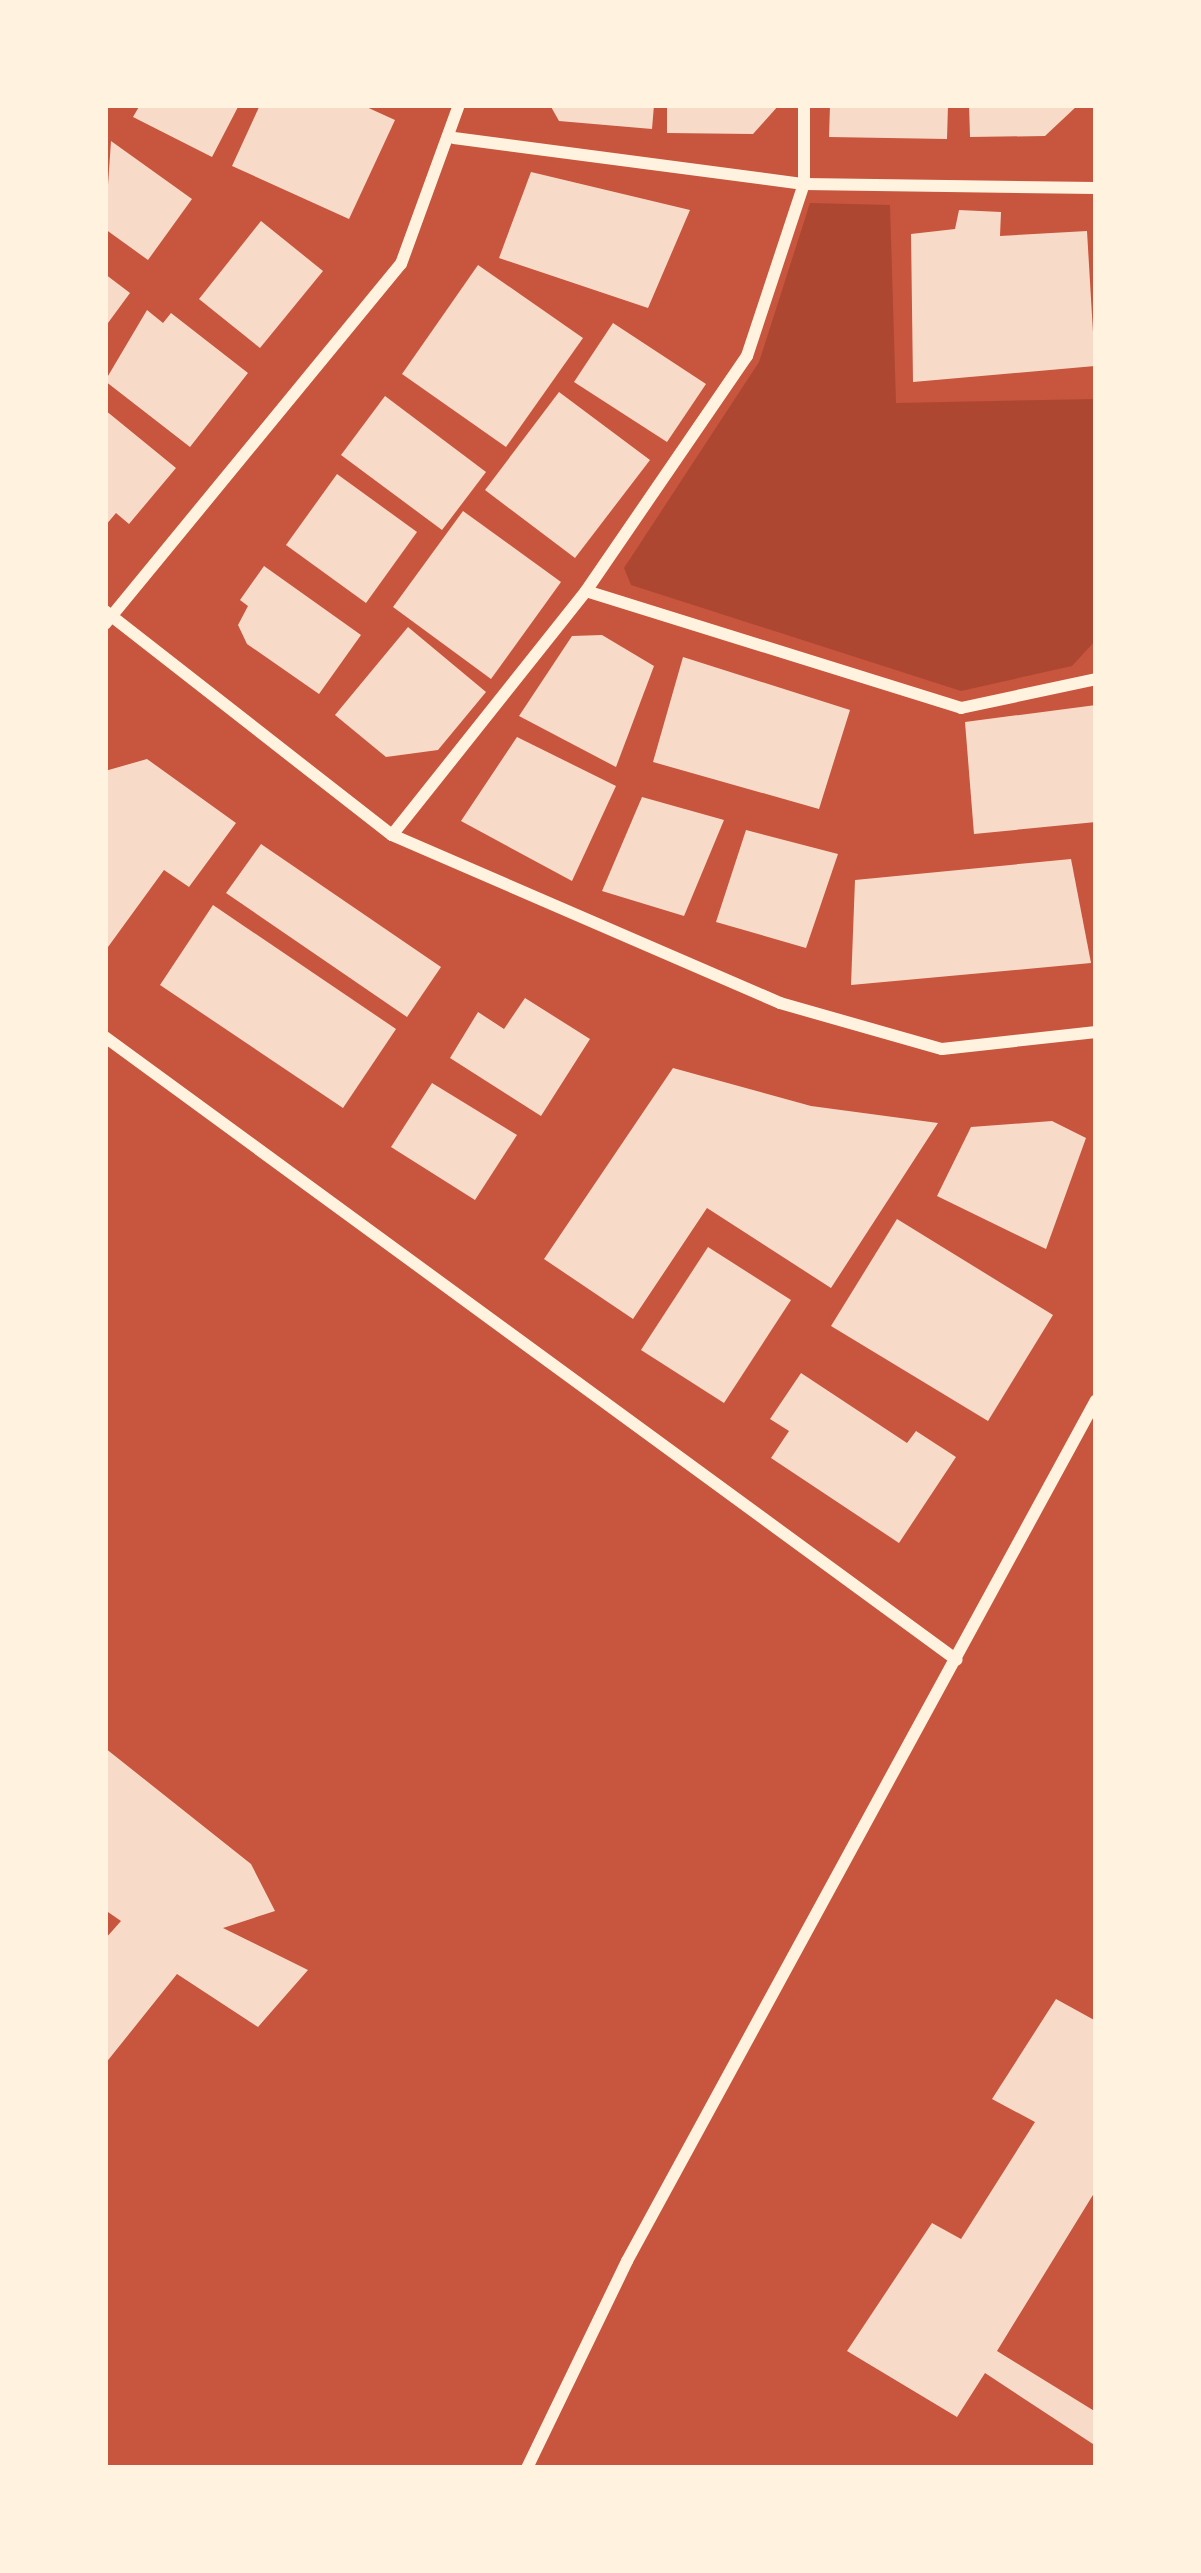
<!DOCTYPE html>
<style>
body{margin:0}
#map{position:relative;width:1201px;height:2573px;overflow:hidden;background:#c8553d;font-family:"Noto Sans",sans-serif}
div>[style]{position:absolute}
.green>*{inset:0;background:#ae4732}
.building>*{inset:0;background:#f7dbc8}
.minor>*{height:12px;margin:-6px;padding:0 6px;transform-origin:6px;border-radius:6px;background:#fff3e0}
span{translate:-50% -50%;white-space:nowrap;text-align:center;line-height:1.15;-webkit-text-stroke:9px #fff3e0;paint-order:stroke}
.frame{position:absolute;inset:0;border:108px solid #fff3e0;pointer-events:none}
</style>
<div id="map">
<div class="green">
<div style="clip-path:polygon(810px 203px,890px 205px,896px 403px,1096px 399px,1096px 640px,1072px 666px,961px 691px,631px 585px,624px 568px,759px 362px)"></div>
</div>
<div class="building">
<div style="clip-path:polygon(140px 105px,239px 105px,212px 157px,133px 117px)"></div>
<div style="clip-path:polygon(260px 105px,362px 105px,395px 120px,349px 219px,232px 166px)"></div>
<div style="clip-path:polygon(550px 105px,654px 105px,652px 129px,559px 121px)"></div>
<div style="clip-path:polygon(667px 105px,779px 105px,753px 134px,667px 133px)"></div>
<div style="clip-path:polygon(830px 105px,948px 105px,947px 139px,829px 137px)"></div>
<div style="clip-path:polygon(969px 105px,1078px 105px,1045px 136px,970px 137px)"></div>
<div style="clip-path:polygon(111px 141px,192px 199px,148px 260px,105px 229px)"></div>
<div style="clip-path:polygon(531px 172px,690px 210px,648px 308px,499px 258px)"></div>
<div style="clip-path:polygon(959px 210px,1001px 212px,1000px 236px,1087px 231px,1095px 366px,913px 382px,911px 234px,955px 229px)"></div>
<div style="clip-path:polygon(261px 221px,323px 271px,260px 348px,199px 299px)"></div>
<div style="clip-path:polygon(478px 265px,583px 338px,506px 447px,402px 374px)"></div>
<div style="clip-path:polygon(105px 274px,130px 293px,105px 327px)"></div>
<div style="clip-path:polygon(147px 310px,163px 323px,171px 313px,248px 373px,190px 447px,105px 381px)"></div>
<div style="clip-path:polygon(613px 323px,706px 384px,667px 442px,574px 382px)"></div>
<div style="clip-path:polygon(559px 392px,650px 460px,575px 558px,485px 490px)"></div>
<div style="clip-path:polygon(385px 396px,486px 472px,442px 530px,341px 455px)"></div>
<div style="clip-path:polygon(105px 410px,176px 468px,129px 524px,116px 513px,105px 526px)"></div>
<div style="clip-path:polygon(337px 474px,417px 532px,366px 603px,286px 545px)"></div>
<div style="clip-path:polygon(463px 511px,561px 582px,491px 679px,393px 607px)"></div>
<div style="clip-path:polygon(264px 566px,361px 635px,319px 694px,247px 644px,238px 625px,248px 606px,240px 600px)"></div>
<div style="clip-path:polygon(408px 627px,486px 692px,438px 750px,386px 757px,335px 715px)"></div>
<div style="clip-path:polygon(602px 635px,654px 666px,616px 767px,519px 716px,572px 636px)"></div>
<div style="clip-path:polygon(683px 657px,850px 710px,819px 809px,653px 762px)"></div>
<div style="clip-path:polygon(1096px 705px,1096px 822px,974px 834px,965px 722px)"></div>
<div style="clip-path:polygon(517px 737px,616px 786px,572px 881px,461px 821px)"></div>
<div style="clip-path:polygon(147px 759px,236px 823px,189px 887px,164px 870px,108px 947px,105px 771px)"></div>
<div style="clip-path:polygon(642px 797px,724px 820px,684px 916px,602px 891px)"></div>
<div style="clip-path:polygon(746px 830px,838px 854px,806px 948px,716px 922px)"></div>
<div style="clip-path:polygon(261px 844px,441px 967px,407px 1017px,226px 893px)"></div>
<div style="clip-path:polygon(1071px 859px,1091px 963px,851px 985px,855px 880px)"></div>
<div style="clip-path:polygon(213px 905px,396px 1029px,343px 1108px,160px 985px)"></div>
<div style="clip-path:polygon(525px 998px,590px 1039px,541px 1116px,450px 1058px,478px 1012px,504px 1029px)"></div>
<div style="clip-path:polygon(673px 1068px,811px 1106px,938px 1123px,831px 1288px,707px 1208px,633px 1319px,544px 1259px)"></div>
<div style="clip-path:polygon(432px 1083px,517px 1135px,475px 1200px,391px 1147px)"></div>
<div style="clip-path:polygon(1052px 1121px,1086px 1138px,1046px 1249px,937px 1196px,971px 1127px)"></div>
<div style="clip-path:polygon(897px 1219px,1053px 1315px,988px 1421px,831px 1326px)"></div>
<div style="clip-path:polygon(708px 1247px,791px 1300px,724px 1403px,641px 1350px)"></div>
<div style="clip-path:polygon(801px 1373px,907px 1443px,916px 1431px,956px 1457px,899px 1543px,771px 1458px,789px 1431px,770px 1419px)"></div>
<div style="clip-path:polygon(105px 1748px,251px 1864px,275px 1911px,223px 1928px,308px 1970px,258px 2027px,177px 1974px,105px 2064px,105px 1939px,121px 1921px,105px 1910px)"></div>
<div style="clip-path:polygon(1056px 1999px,1096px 2021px,1096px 2190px,997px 2351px,1096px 2412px,1096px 2446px,985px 2373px,957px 2417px,847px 2351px,932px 2223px,961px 2239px,1035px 2122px,992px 2099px)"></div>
</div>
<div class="minor">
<div style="left:454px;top:138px;width:353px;rotate:7.5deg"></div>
<div style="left:804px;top:184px;width:292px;rotate:0.8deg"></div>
<div style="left:586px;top:591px;width:393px;rotate:17.3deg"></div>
<div style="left:961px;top:708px;width:138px;rotate:-12.1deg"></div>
<div style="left:105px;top:611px;width:364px;rotate:38deg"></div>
<div style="left:392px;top:835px;width:423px;rotate:23.4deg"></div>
<div style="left:780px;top:1003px;width:168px;rotate:15.9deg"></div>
<div style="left:942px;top:1049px;width:155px;rotate:-6.3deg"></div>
<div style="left:105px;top:624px;width:466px;rotate:-50.6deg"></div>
<div style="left:401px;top:264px;width:169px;rotate:-70deg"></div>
<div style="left:392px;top:835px;width:312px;rotate:-51.5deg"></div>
<div style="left:586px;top:591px;width:285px;rotate:-55.6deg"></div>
<div style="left:747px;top:356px;width:181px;rotate:-71.7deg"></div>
<div style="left:804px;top:184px;width:79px;rotate:-90deg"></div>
<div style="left:105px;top:1037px;width:1055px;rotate:36.18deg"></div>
<div style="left:527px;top:2468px;width:230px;rotate:-64.2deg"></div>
<div style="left:627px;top:2261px;width:980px;rotate:-61.42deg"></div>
</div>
<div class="frame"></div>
</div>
